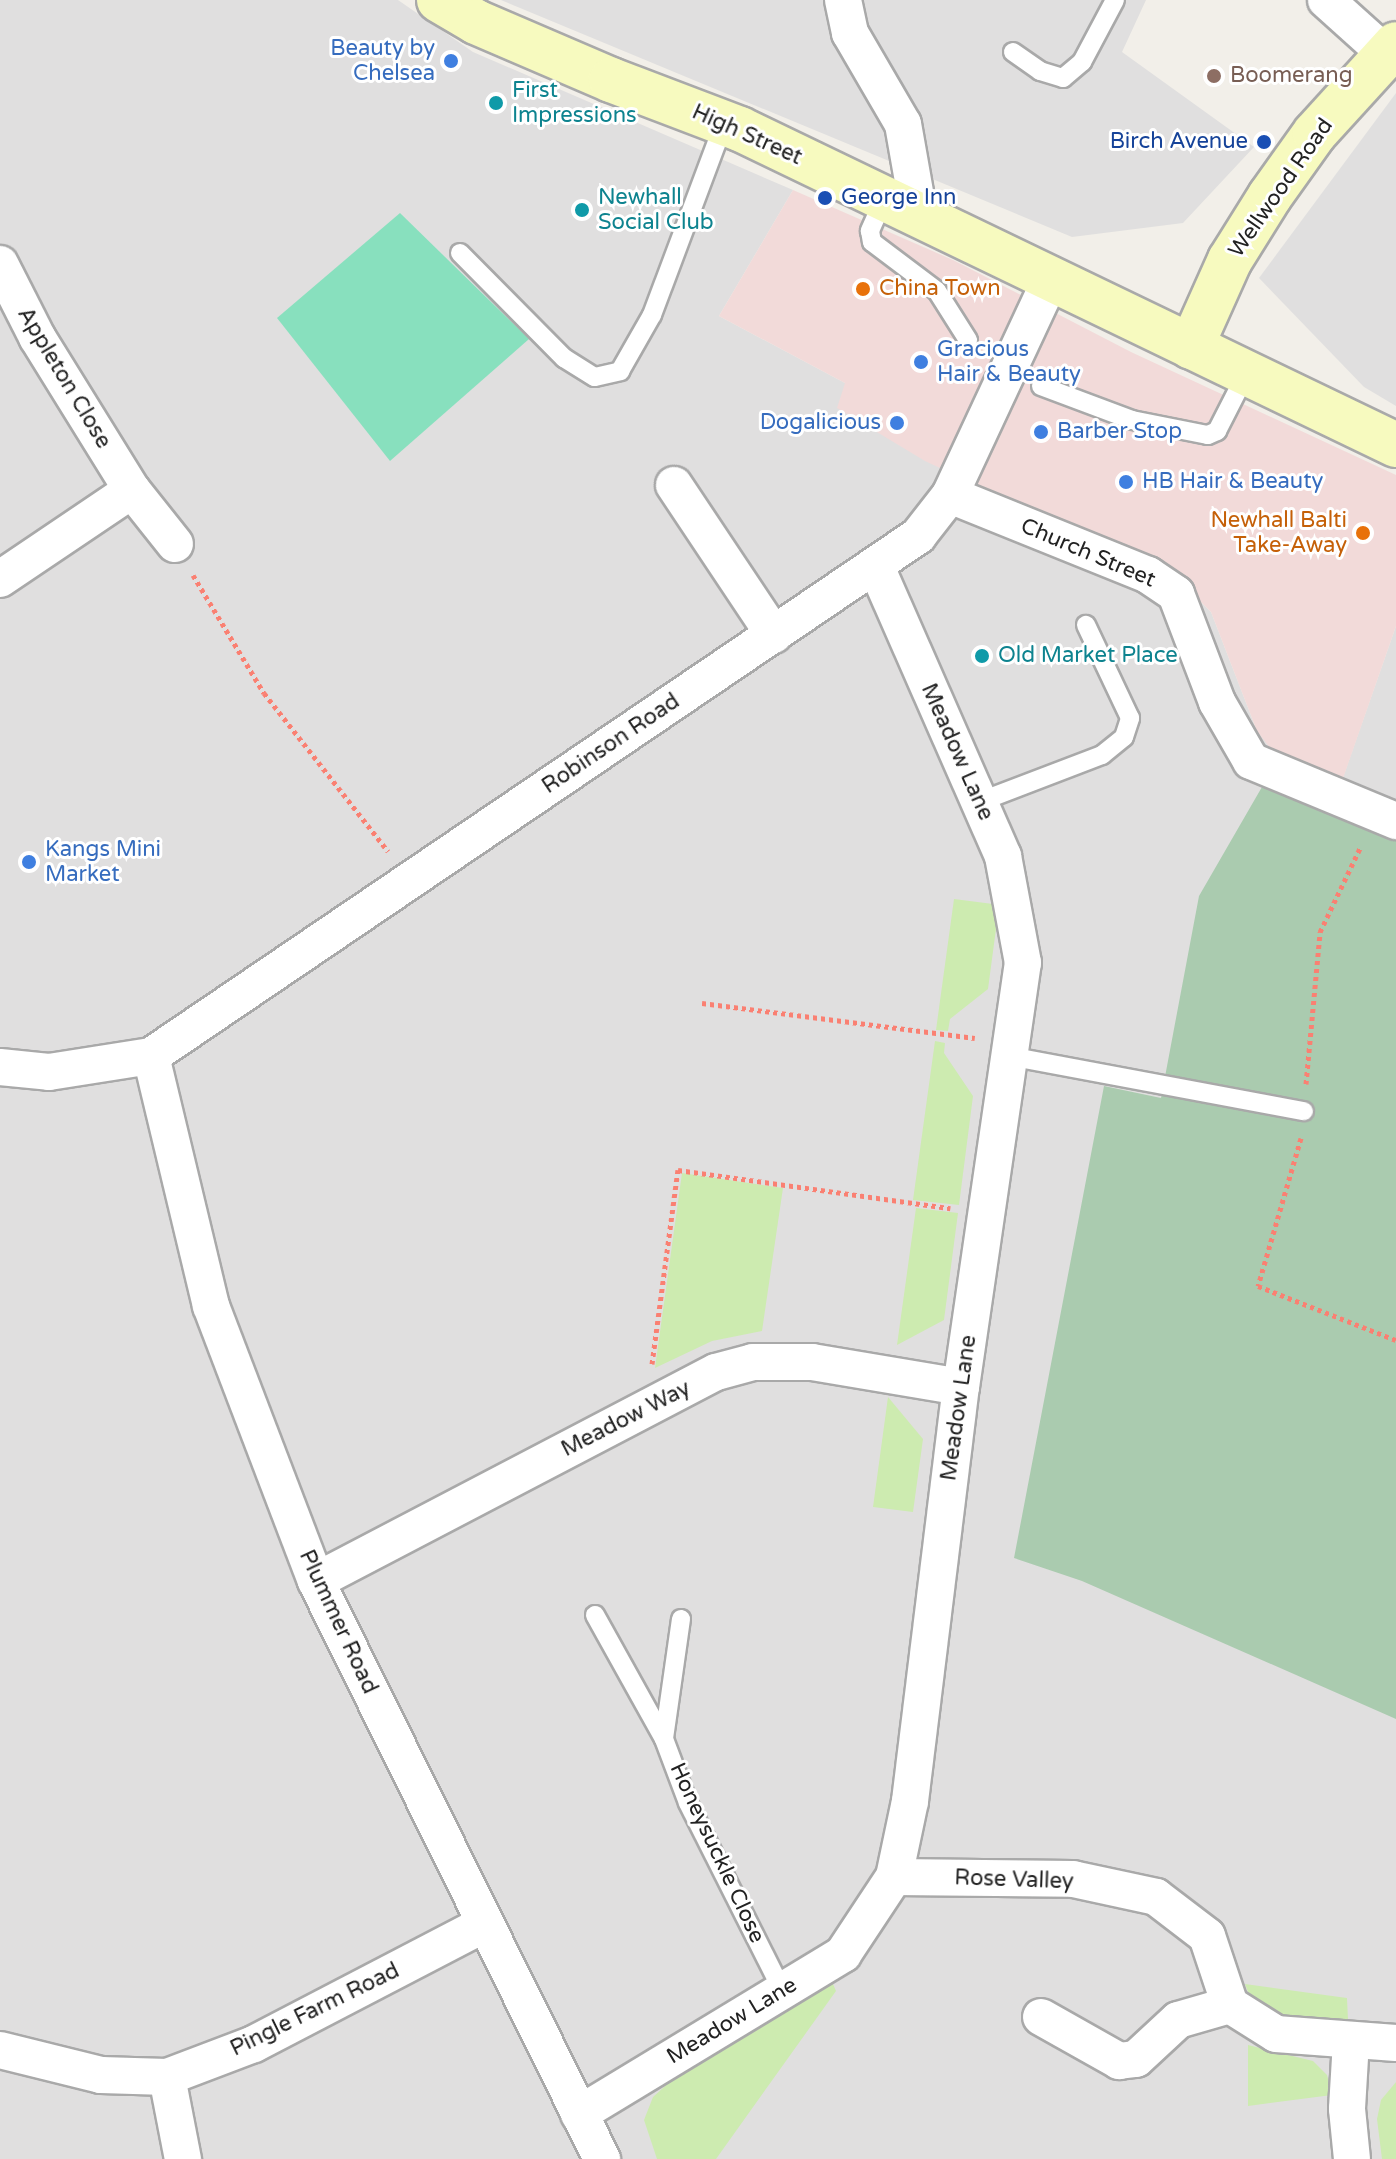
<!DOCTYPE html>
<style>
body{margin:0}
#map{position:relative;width:1396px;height:2159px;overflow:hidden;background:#f2efe9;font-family:"Varela Round",sans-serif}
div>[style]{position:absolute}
.residential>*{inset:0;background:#e0dfdf}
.commercial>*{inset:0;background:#f2dad9}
.grass>*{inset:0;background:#cdebb0}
.cemetery>*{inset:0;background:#aacbaf}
.pitch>*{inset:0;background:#88e0be}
.path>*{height:5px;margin-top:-2.5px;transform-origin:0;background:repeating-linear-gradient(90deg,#fa8072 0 4px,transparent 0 8px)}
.roads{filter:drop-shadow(2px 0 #a9a9a9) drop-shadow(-2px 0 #a9a9a9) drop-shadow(0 2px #a9a9a9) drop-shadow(0 -2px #a9a9a9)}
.lane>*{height:18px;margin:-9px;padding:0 9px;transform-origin:9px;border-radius:9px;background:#fff}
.street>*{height:36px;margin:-18px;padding:0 18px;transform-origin:18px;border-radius:18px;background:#fff}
.secondary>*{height:44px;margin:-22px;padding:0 22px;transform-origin:22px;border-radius:22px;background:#f7fabf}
.dots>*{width:22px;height:22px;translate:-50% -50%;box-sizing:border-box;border:4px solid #fff;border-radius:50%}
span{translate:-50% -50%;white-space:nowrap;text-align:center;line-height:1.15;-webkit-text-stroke:6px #fff;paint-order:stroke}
.shop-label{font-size:22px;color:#366cbe}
.right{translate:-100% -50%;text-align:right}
.left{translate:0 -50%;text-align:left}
.education-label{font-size:22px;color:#785e54}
.culture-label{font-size:22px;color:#0d838f}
.street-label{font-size:22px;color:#222}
.transit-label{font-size:22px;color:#164399}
.food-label{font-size:22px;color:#c56008}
</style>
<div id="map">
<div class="residential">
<div style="clip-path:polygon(0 0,398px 0,473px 52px,793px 190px,719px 316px,845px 383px,1177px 578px,1211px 612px,1257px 731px,1340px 786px,1396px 626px,1396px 2159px,0 2159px)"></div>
<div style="clip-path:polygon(501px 0,1146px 0,1122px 52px,1254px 147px,1183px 223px,1072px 237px)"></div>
<div style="clip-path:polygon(1396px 93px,1396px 406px,1364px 387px,1259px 278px)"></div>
</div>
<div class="commercial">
<div style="clip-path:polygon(793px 190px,953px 260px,1131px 352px,1396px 475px,1396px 626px,1340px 787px,1274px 753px,1257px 731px,1211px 612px,1177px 578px,925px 461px,837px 408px,845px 383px,719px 316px)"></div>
</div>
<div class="grass">
<div style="clip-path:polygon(954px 899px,993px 904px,998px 914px,988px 989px,950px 1019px,948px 1031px,936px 1030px)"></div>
<div style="clip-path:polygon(935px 1041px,945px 1043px,944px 1053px,973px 1096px,959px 1205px,913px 1200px)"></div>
<div style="clip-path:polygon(682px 1173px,783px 1188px,762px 1331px,712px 1341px,655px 1368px)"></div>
<div style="clip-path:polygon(916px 1208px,958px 1213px,944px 1320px,897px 1345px)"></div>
<div style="clip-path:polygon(888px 1397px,923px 1439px,913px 1512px,873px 1507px)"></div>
<div style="clip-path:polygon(830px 1977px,836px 1991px,716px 2159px,657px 2159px,644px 2120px,653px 2097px,674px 2078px,671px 2069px)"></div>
<div style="clip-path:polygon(1245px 1984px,1347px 1998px,1348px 2020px,1275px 2017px,1251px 2000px)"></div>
<div style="clip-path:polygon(1248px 2045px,1313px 2061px,1327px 2075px,1332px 2095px,1248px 2106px)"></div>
<div style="clip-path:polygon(1396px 2082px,1396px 2159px,1382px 2159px,1377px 2119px,1381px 2100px)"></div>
</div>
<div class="cemetery">
<div style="clip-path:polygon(1266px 780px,1396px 838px,1396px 1719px,1082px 1581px,1014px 1558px,1104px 1086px,1161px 1098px,1199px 896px)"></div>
</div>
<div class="pitch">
<div style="clip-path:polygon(400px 213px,529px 339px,390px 461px,277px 318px)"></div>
</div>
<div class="path">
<div style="left:193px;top:575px;width:138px;rotate:59deg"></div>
<div style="left:264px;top:693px;width:201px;rotate:51.9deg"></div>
<div style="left:702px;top:1003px;width:275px;rotate:7.3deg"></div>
<div style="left:1306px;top:1084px;width:153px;rotate:-84.7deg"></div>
<div style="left:1320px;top:932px;width:93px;rotate:-64.5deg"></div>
<div style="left:1301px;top:1138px;width:154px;rotate:106.2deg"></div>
<div style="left:1258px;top:1286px;width:148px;rotate:21.4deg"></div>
<div style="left:652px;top:1364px;width:196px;rotate:-82.4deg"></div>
<div style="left:678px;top:1170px;width:275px;rotate:8deg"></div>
</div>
<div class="roads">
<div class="lane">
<div style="left:1013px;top:52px;width:33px;rotate:35deg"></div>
<div style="left:1040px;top:71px;width:24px;rotate:17deg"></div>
<div style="left:1063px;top:78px;width:25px;rotate:-40deg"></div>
<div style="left:1082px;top:62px;width:70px;rotate:-62deg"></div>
<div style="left:884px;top:199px;width:35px;rotate:114deg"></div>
<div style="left:870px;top:231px;width:11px;rotate:80deg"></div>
<div style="left:872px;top:242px;width:81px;rotate:37deg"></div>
<div style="left:937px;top:291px;width:58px;rotate:57.7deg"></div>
<div style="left:460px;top:253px;width:148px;rotate:45.3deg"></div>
<div style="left:564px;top:358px;width:36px;rotate:32deg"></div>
<div style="left:595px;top:377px;width:26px;rotate:-13deg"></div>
<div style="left:620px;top:371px;width:64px;rotate:-60.3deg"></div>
<div style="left:652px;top:315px;width:205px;rotate:-69.4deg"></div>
<div style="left:1041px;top:386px;width:97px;rotate:20.5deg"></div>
<div style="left:1132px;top:420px;width:77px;rotate:11.2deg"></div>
<div style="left:1208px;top:435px;width:10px;rotate:-24deg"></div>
<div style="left:1217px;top:431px;width:64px;rotate:-63deg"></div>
<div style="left:979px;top:802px;width:132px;rotate:-20.9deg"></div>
<div style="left:1102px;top:755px;width:28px;rotate:-39deg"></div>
<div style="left:1124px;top:737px;width:20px;rotate:-72deg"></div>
<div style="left:1130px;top:718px;width:103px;rotate:-115.3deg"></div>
<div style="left:1009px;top:1056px;width:300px;rotate:10.6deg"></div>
<div style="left:595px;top:1615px;width:142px;rotate:60.9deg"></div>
<div style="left:681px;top:1619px;width:121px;rotate:98.1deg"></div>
<div style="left:664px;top:1739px;width:68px;rotate:69.4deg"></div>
<div style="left:688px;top:1803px;width:209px;rotate:63.3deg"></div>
</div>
<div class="street">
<div style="left:843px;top:0;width:34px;rotate:78deg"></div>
<div style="left:850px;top:33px;width:105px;rotate:59.8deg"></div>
<div style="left:903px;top:124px;width:92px;rotate:80deg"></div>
<div style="left:1326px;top:0;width:81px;rotate:42deg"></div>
<div style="left:0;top:264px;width:82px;rotate:63.1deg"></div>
<div style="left:37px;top:337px;width:180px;rotate:58.2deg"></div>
<div style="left:132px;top:490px;width:159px;rotate:146deg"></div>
<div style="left:674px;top:485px;width:180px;rotate:56.3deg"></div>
<div style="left:132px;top:490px;width:69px;rotate:51.5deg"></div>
<div style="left:950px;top:495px;width:214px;rotate:22deg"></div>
<div style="left:1148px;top:575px;width:34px;rotate:34deg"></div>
<div style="left:1176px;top:594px;width:116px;rotate:69.2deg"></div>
<div style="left:1217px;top:702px;width:68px;rotate:60deg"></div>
<div style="left:1251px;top:761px;width:157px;rotate:22.5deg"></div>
<div style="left:151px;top:1056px;width:257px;rotate:76.5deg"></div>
<div style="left:211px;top:1306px;width:294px;rotate:69.1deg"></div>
<div style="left:316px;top:1581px;width:645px;rotate:63.67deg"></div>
<div style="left:0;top:1067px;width:49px;rotate:5.8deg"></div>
<div style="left:49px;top:1072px;width:103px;rotate:-8.9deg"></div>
<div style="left:151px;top:1056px;width:927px;rotate:-34.14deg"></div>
<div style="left:918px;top:536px;width:52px;rotate:-52deg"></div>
<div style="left:950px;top:495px;width:236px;rotate:-65deg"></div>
<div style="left:316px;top:1581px;width:451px;rotate:-27.6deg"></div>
<div style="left:716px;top:1372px;width:38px;rotate:-15deg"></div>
<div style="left:753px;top:1362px;width:59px"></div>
<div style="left:812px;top:1362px;width:151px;rotate:9.5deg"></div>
<div style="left:894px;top:1877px;width:179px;rotate:0.6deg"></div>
<div style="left:1073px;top:1879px;width:85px;rotate:12.2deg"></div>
<div style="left:1156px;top:1897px;width:64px;rotate:37.4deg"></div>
<div style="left:1207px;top:1936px;width:73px;rotate:71.6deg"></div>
<div style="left:1230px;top:2005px;width:54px;rotate:32.2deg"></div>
<div style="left:1276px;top:2034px;width:120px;rotate:4.3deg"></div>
<div style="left:1041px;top:2017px;width:90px;rotate:29.4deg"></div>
<div style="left:1119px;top:2061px;width:17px;rotate:-7deg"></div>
<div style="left:1136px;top:2059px;width:57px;rotate:-42.9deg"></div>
<div style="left:1178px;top:2020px;width:54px;rotate:-16.1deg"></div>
<div style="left:1351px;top:2041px;width:68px;rotate:93.4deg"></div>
<div style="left:1347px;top:2109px;width:50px;rotate:84.3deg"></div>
<div style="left:0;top:2050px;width:104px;rotate:13.9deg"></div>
<div style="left:101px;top:2075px;width:66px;rotate:1.7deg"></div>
<div style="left:167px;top:2077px;width:93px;rotate:-20.8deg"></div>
<div style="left:254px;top:2044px;width:258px;rotate:-27.5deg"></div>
<div style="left:167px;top:2077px;width:84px;rotate:79deg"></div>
<div style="left:579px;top:2114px;width:309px;rotate:-31.2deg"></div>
<div style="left:843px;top:1954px;width:92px;rotate:-56.5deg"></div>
<div style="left:894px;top:1877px;width:78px;rotate:-78.1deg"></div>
<div style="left:910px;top:1801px;width:417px;rotate:-83deg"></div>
<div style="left:961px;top:1387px;width:429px;rotate:-81.7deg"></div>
<div style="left:1023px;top:963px;width:109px;rotate:-100.6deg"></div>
<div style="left:1003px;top:856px;width:317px;rotate:-113.7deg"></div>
</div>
<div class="secondary">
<div style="left:439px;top:0;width:43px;rotate:30.7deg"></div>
<div style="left:476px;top:22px;width:147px;rotate:23.2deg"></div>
<div style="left:611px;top:80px;width:138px;rotate:20.8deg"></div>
<div style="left:740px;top:129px;width:728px;rotate:25.72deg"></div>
<div style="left:1191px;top:347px;width:95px;rotate:-65.9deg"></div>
<div style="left:1230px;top:260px;width:75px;rotate:-58deg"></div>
<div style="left:1270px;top:196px;width:77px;rotate:-54.5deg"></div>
<div style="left:1315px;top:133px;width:120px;rotate:-47.7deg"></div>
</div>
</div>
<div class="dots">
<div style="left:451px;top:61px;background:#3f7fe0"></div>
<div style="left:1214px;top:76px;background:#8d6e63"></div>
<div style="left:496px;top:103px;background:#0f9aa8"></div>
<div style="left:1264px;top:142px;background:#1a4fb4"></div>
<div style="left:825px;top:198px;background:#1a4fb4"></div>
<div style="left:582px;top:210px;background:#0f9aa8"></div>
<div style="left:863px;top:289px;background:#e8710a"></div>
<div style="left:921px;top:362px;background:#3f7fe0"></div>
<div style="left:897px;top:423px;background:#3f7fe0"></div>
<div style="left:1041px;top:432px;background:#3f7fe0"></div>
<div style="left:1126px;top:482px;background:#3f7fe0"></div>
<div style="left:1363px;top:533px;background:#e8710a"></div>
<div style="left:982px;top:656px;background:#0f9aa8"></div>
<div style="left:29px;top:862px;background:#3f7fe0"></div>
</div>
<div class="shop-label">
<span class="right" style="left:435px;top:61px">Beauty by<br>Chelsea</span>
<span class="left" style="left:937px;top:362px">Gracious<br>Hair &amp; Beauty</span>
<span class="right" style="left:881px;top:423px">Dogalicious</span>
<span class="left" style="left:1057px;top:432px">Barber Stop</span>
<span class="left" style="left:1142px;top:482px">HB Hair &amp; Beauty</span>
<span class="left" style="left:45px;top:862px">Kangs Mini<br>Market</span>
</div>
<div class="education-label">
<span class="left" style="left:1230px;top:76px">Boomerang</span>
</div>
<div class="culture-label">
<span class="left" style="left:512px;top:103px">First<br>Impressions</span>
<span class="left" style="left:598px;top:210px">Newhall<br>Social Club</span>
<span class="left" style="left:998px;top:656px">Old Market Place</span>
</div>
<div class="street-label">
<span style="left:747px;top:135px;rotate:24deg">High Street</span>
<span style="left:1281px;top:188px;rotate:-55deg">Wellwood Road</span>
<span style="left:64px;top:378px;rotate:59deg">Appleton Close</span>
<span style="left:1088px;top:553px;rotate:23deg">Church Street</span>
<span style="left:611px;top:744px;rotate:-34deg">Robinson Road</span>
<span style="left:957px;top:752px;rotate:66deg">Meadow Lane</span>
<span style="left:959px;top:1408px;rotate:-82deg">Meadow Lane</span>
<span style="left:626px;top:1419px;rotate:-27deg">Meadow Way</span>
<span style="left:338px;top:1622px;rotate:65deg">Plummer Road</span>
<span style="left:717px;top:1853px;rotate:65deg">Honeysuckle Close</span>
<span style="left:1014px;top:1880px;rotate:2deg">Rose Valley</span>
<span style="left:315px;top:2010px;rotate:-26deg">Pingle Farm Road</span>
<span style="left:732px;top:2021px;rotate:-31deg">Meadow Lane</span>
</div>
<div class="transit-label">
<span class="right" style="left:1248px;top:142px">Birch Avenue</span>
<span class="left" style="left:841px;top:198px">George Inn</span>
</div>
<div class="food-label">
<span class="left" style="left:879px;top:289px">China Town</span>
<span class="right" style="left:1347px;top:533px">Newhall Balti<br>Take-Away</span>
</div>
</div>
